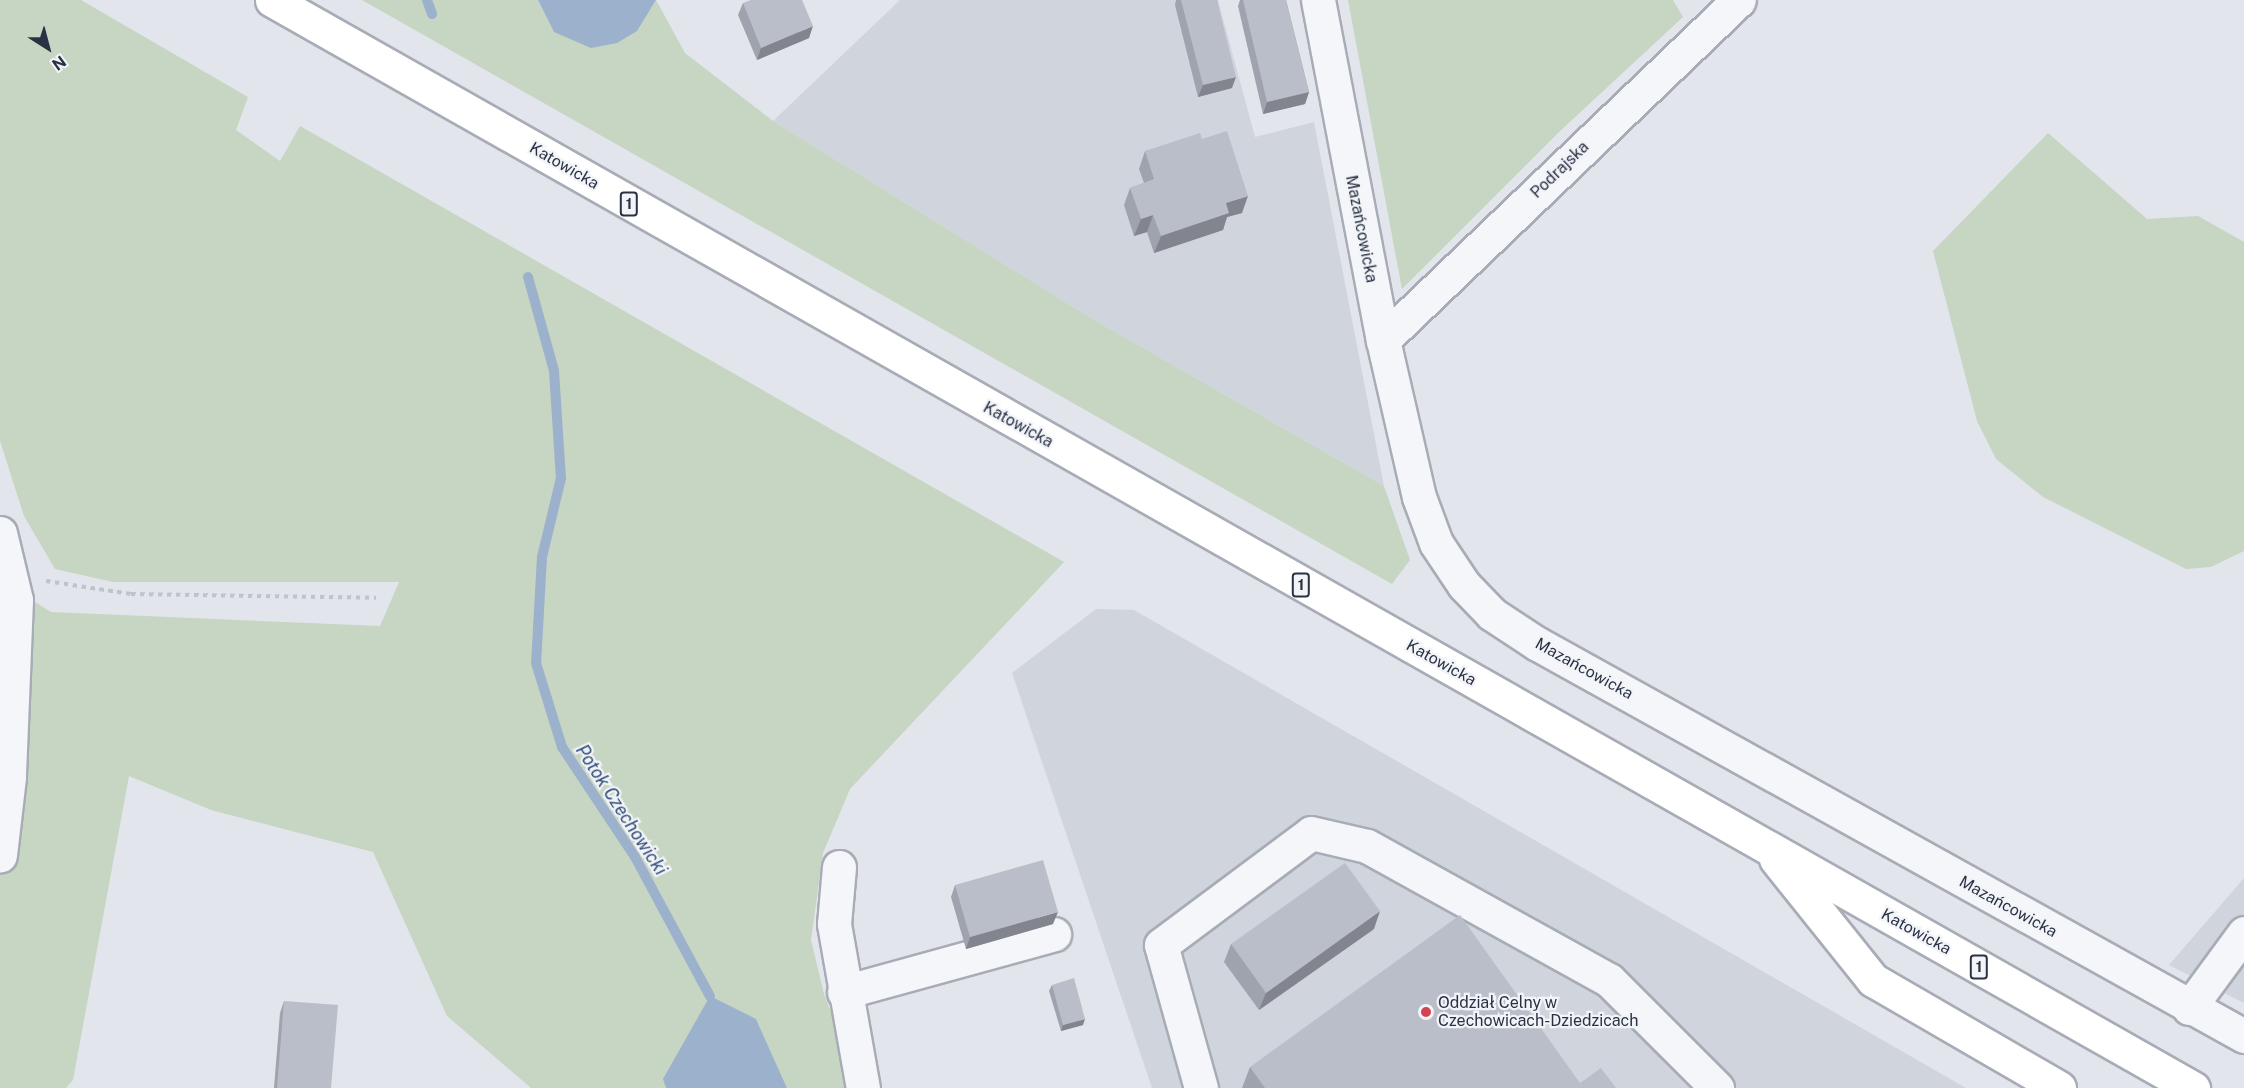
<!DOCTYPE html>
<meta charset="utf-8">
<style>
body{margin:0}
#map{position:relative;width:2244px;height:1088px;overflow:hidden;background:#e2e5eb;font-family:"Public Sans",sans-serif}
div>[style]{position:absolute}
.built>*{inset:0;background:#d0d4dd}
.green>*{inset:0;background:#c7d5c3}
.water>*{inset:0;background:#9cb1cc}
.stream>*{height:10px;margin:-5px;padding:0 5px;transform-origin:5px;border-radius:5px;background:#9cb1cc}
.path>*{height:4px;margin-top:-2px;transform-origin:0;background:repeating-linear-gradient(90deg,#c0c3ca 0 4.5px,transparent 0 9px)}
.roads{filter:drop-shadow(2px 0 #a7acb6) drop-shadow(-2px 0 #a7acb6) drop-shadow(0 2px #a7acb6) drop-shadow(0 -2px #a7acb6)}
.minor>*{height:33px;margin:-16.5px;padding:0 16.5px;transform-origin:16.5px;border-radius:16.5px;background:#f5f6f9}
.major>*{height:33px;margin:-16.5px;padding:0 16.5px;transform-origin:16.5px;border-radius:16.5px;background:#fff}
.wall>*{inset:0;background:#9fa3ad}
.shaded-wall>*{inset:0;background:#82858d}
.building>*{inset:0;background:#b9bec9}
.dots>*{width:16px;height:16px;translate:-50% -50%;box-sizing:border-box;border:3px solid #f2f4f8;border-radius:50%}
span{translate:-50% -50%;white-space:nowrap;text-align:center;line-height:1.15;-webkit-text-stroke:4.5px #f2f4f8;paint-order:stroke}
.shield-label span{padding:2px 4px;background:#f2f4f8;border:2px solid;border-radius:4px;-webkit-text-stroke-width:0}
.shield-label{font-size:15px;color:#293244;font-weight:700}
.street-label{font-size:16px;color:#293244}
.poi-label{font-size:16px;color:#293244}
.left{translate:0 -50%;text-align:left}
.water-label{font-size:18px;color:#324e7a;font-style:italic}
.north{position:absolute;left:18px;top:18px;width:60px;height:60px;-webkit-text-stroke:4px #f2f4f8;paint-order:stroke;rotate:144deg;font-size:16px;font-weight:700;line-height:24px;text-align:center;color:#293244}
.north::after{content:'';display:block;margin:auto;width:21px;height:27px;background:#293244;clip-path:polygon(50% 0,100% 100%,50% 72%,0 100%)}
</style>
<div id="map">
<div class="built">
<div style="clip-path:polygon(900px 0,1218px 0,1255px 137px,1314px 122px,1384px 486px,1091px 318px,773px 121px)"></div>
<div style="clip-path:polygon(1096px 609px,1134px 610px,1966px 1088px,1152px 1088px,1012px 673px)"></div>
<div style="clip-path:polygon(2244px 878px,2244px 1003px,2169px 965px)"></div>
</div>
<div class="green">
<div style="clip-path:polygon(0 0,81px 0,248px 97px,236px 130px,280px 161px,300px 126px,1064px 562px,850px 789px,823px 853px,811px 940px,824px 994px,838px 1031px,845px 1088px,787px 1088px,756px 1019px,664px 1079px,666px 1088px,531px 1088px,447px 1016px,373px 852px,211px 810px,129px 776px,73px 1080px,66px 1088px,0 1088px,0 580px,51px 612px,380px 626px,399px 582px,113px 582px,55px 569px,24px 516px,0 441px)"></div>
<div style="clip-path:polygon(362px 0,538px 0,554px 32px,636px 31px,656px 0,685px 53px,773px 121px,1091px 318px,1384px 486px,1410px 560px,1392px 584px)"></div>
<div style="clip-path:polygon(1348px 0,1673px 0,1683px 17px,1559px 132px,1402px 289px)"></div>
<div style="clip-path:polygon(2048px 133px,2147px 219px,2198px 216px,2244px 242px,2244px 551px,2211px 567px,2186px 569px,2043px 497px,1996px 459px,1977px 421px,1933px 251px)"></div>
</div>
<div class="water">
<div style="clip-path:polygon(538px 0,656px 0,637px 31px,617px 43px,591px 48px,554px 32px)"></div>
<div style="clip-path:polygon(710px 996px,756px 1019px,787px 1088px,666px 1088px,663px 1079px)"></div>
</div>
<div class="stream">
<div style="left:427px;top:0;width:15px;rotate:70deg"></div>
<div style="left:528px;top:277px;width:98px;rotate:74.5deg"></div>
<div style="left:554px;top:371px;width:107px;rotate:86.3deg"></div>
<div style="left:561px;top:478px;width:81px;rotate:103.5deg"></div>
<div style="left:542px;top:557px;width:106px;rotate:93.2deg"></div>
<div style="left:536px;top:663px;width:88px;rotate:72.8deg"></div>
<div style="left:562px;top:747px;width:132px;rotate:56.4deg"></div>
<div style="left:635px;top:857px;width:158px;rotate:61.7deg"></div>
</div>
<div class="path">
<div style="left:46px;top:581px;width:86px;rotate:8.7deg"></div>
<div style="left:131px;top:594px;width:245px;rotate:0.9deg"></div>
</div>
<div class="roads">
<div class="minor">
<div style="left:1318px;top:0;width:346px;rotate:79.2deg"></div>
<div style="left:1383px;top:340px;width:161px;rotate:77.1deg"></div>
<div style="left:1419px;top:497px;width:49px;rotate:69.7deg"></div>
<div style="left:1436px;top:543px;width:50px;rotate:56.3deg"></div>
<div style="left:1464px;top:585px;width:40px;rotate:46deg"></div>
<div style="left:1492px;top:614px;width:53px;rotate:33.4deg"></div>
<div style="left:1536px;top:643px;width:810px;rotate:29.03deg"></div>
<div style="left:1383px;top:340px;width:492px;rotate:-43.7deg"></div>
<div style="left:0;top:533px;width:69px;rotate:76.6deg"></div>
<div style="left:16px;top:600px;width:177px;rotate:92.3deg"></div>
<div style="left:9px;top:777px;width:79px;rotate:96.6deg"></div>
<div style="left:839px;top:867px;width:57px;rotate:95deg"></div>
<div style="left:834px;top:924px;width:167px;rotate:80deg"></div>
<div style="left:844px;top:992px;width:218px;rotate:-15.4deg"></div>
<div style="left:2189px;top:1008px;width:93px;rotate:-53.7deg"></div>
<div style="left:1201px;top:1088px;width:148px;rotate:-105.6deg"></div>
<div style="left:1161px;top:945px;width:187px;rotate:-36.7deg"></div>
<div style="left:1311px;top:833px;width:57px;rotate:13.1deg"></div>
<div style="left:1367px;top:846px;width:277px;rotate:29deg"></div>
<div style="left:1609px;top:980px;width:153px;rotate:45deg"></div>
</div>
<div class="major">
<div style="left:272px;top:0;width:2208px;rotate:29.53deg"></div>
<div style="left:1776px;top:859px;width:155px;rotate:51.3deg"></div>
<div style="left:1873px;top:980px;width:215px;rotate:30.1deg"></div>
</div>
</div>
<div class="wall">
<div style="clip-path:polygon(1176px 0,1217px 0,1232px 88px,1198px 97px,1175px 5px)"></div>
<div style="clip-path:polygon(1240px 0,1286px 0,1309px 92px,1305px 104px,1263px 114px,1238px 6px)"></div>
<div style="clip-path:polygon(743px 3px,809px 38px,757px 60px,738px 15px)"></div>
<div style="clip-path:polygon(1202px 139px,1242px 213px,1227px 217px,1223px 230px,1154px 253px,1147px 232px,1134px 236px,1124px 205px,1130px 188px,1144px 183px,1139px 169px,1145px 151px)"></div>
<div style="clip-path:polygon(955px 885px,1053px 924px,966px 949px,951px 897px)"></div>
<div style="clip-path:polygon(1374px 929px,1259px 1010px,1224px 962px,1231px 944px)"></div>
<div style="clip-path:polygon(1052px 985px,1083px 1025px,1061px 1031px,1049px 991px)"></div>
<div style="clip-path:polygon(284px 1001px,331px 1088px,274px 1088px,280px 1013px)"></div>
<div style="clip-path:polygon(1250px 1067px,1580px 1083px,1616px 1088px,1242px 1088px)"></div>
</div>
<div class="shaded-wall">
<div style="clip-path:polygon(813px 26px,809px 38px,757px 60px,761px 48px)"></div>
<div style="clip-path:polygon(1236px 77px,1232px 88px,1198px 97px,1203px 85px)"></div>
<div style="clip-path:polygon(1309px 92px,1305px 104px,1263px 114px,1267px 102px)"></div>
<div style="clip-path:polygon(1248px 196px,1242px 213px,1227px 217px,1223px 230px,1154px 253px,1161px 236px,1226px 203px)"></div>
<div style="clip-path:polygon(1153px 215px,1147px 232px,1134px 236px,1141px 219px)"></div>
<div style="clip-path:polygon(1380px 911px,1374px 929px,1259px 1010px,1266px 993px)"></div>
<div style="clip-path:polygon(1058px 912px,1053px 924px,966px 949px,970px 937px)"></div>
<div style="clip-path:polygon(1085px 1019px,1083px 1025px,1061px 1031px,1063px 1025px)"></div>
</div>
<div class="building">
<div style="clip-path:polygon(751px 0,802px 0,813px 26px,761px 48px,743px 3px)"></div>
<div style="clip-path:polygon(1181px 0,1217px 0,1236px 77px,1203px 85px)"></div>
<div style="clip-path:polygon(1243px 0,1286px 0,1309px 92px,1267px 102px)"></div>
<div style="clip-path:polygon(1227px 131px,1248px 196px,1226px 203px,1229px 213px,1161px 236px,1153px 215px,1141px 219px,1130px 188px,1154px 179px,1145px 151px,1200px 133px,1202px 139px)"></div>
<div style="clip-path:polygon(1043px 860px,1058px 912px,970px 937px,955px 885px)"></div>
<div style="clip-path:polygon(1345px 863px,1380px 911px,1266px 993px,1231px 944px)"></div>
<div style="clip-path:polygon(1460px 915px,1580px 1083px,1601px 1068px,1616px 1088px,1265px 1088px,1250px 1067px)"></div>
<div style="clip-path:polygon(1074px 978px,1085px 1019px,1063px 1025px,1052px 985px)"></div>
<div style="clip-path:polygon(284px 1001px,338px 1005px,331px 1088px,277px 1088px)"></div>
</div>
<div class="dots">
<div style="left:1426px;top:1012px;background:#d34452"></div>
</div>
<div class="shield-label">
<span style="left:629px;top:204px">1</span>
<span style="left:1301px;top:585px">1</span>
<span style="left:1979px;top:967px">1</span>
</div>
<div class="street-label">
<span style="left:564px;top:166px;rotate:30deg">Katowicka</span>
<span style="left:1560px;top:170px;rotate:-44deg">Podrajska</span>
<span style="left:1361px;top:229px;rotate:79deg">Mazańcowicka</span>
<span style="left:1018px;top:425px;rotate:29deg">Katowicka</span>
<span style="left:1441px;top:663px;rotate:29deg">Katowicka</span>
<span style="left:1584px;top:669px;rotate:29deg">Mazańcowicka</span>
<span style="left:2008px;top:907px;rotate:29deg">Mazańcowicka</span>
<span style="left:1916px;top:932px;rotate:29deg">Katowicka</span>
</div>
<div class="poi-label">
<span class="left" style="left:1438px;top:1012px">Oddział Celny w<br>Czechowicach-Dziedzicach</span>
</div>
<div class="water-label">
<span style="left:621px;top:810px;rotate:57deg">Potok Czechowicki</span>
</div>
<div class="north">N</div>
</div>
